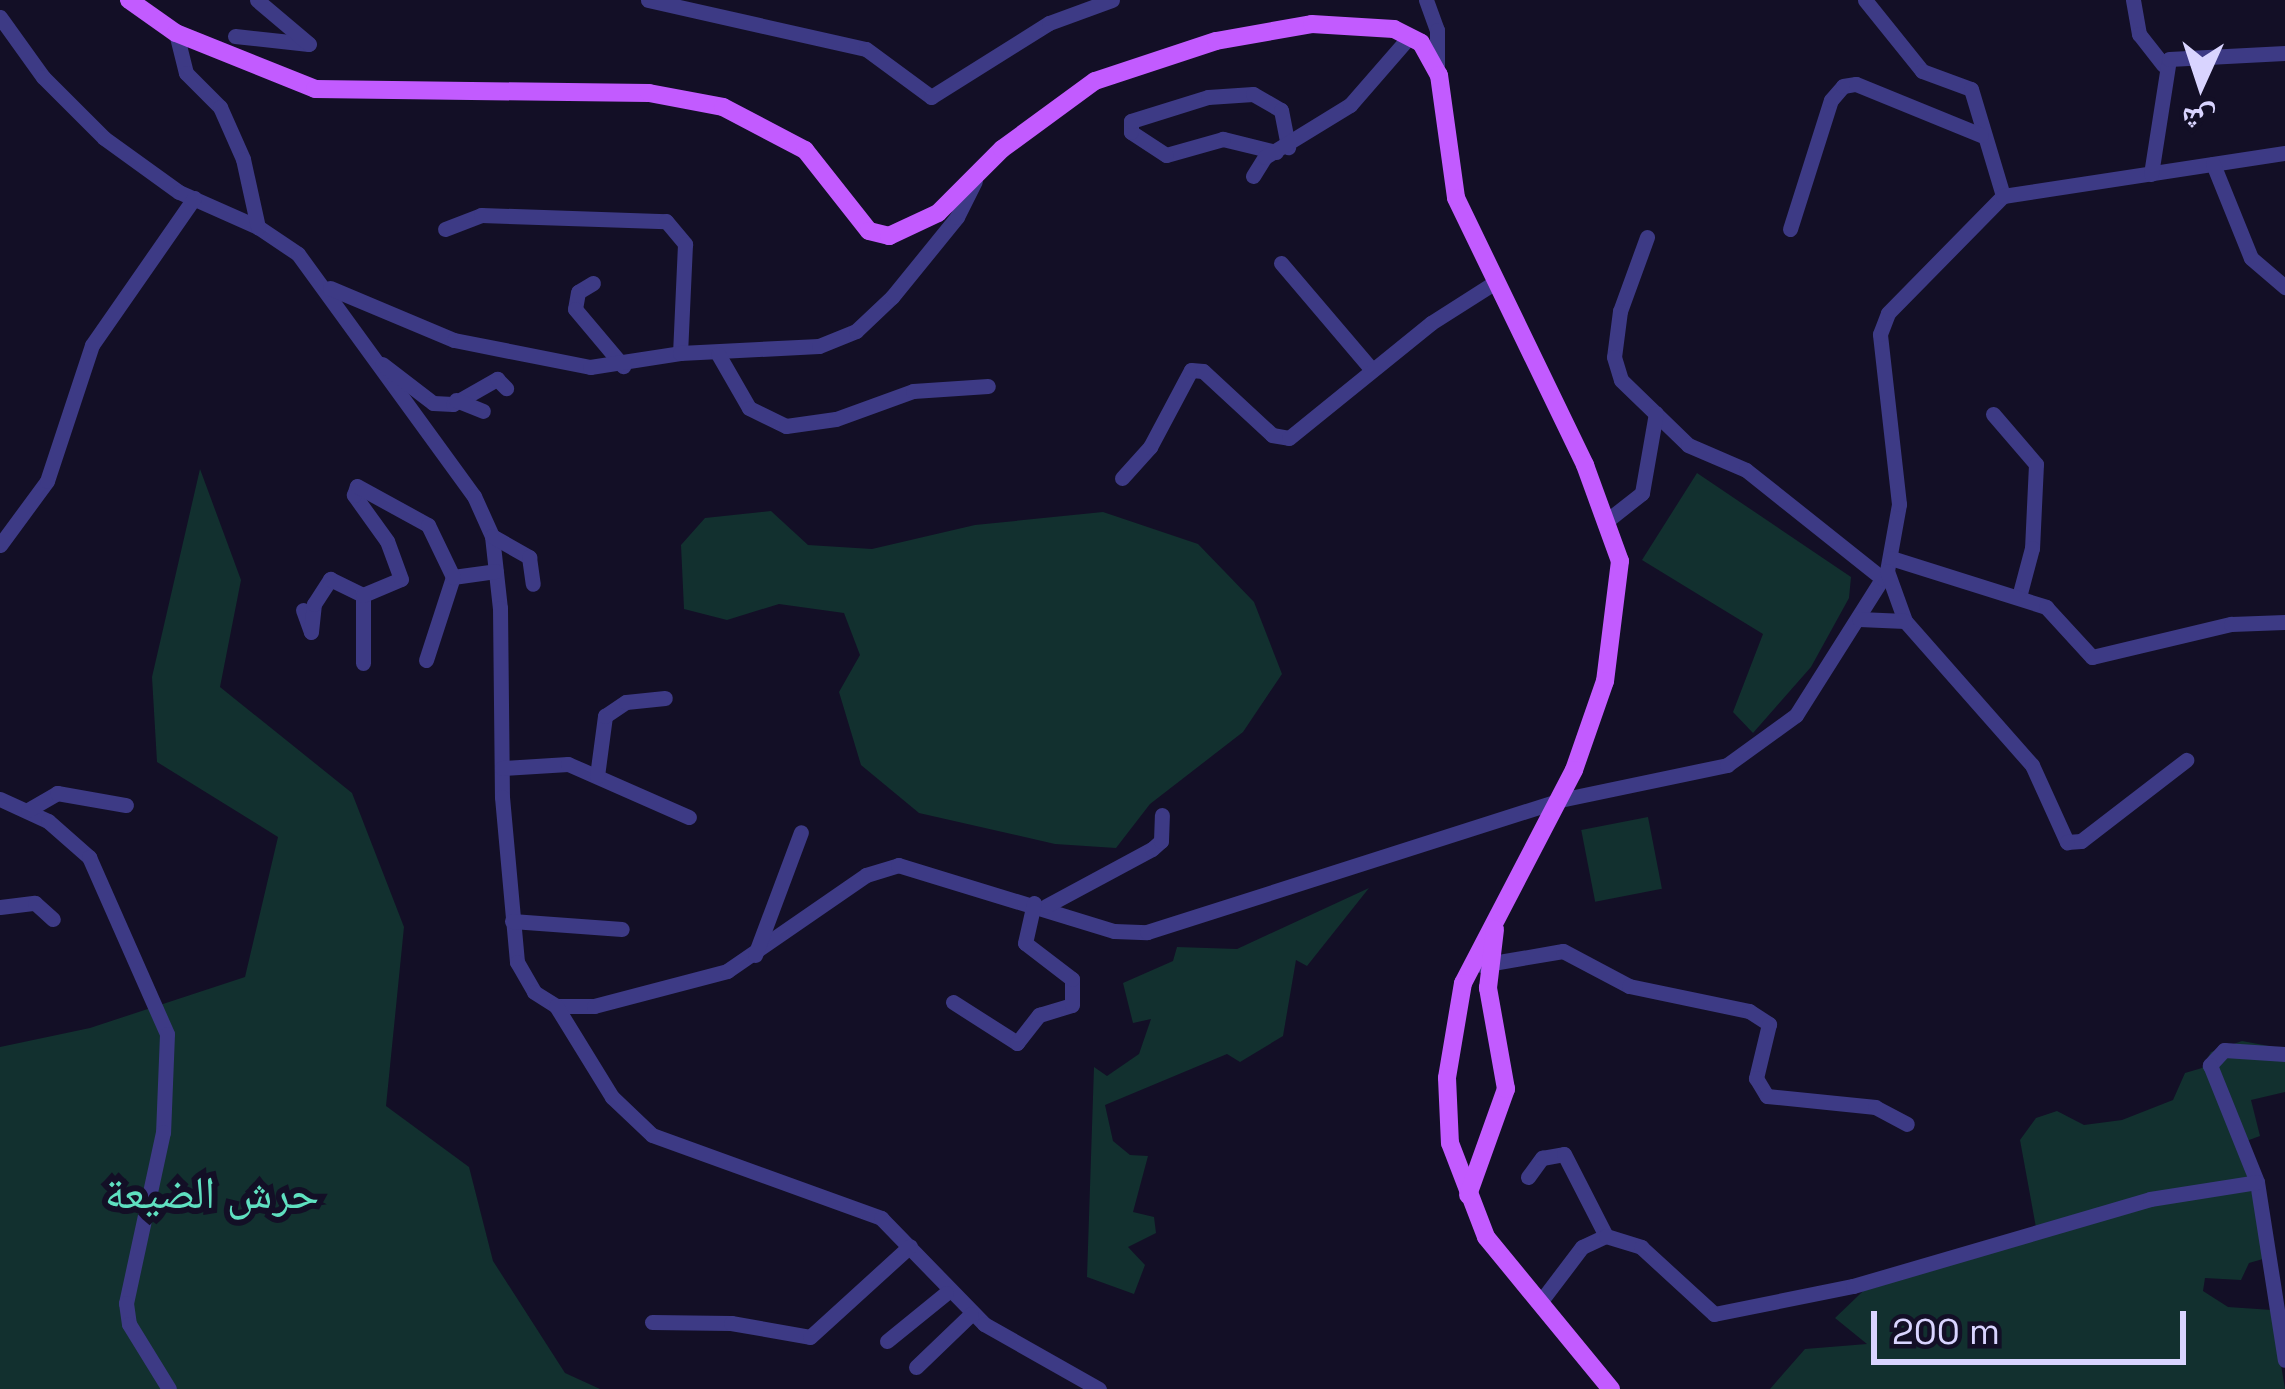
<!DOCTYPE html>
<meta charset="utf-8">
<style>
body{margin:0}
#map{position:relative;width:2285px;height:1389px;overflow:hidden;background:#130f26;font-family:"Space Grotesk","Noto Naskh Arabic",sans-serif}
div>[style]{position:absolute}
[style*='--x']{left:calc(var(--x)*1px);top:calc(var(--y)*1px);width:calc(var(--w)*1px);rotate:calc(var(--a)*1deg)}
.green>*{inset:0;background:#12302f;transform-origin:0 0}
.minor>*{height:15px;margin:-7.5px;padding:0 7.5px;transform-origin:7.5px;border-radius:7.5px;background:#3d3a85}
.major>*{height:18px;margin:-9px;padding:0 9px;transform-origin:9px;border-radius:9px;background:#c25bff}
span{translate:-50% -50%;white-space:nowrap;text-align:center;line-height:1.15;-webkit-text-stroke:12px #130f26;paint-order:stroke}
.park-label{font-size:45px;color:#5fe0c0}
.north{position:absolute;left:2141px;top:24px;width:120px;height:120px;-webkit-text-stroke:9px #130f26;paint-order:stroke;rotate:183deg;font-size:33px;font-weight:700;line-height:48px;text-align:center;color:#d9d4ff}
.north::after{content:'';display:block;margin:auto;width:42px;height:54px;background:#d9d4ff;clip-path:polygon(50% 0,100% 100%,50% 72%,0 100%)}
.scale{position:absolute;left:1871px;top:1311px;width:315px;height:54px;box-sizing:border-box;border:6px solid #d9d4ff;border-top:0;padding-left:15px;font-size:36px;line-height:42px;white-space:nowrap;color:#d9d4ff;-webkit-text-stroke:9px #130f26;paint-order:stroke}
</style>
<div id="map">
<div class="green">
<i style="clip-path:polygon(200px 469px,241px 580px,220px 687px,352px 793px,404px 927px,386px 1106px,469px 1167px,493px 1261px,565px 1373px,600px 1389px,0 1389px,0 1047px,90px 1028px,245px 977px,278px 837px,157px 762px,152px 677px)"></i>
<i style="clip-path:polygon(1697px 473px,1851px 577px,1849px 598px,1811px 667px,1753px 733px,1733px 712px,1763px 634px,1642px 560px)"></i>
<i style="clip-path:polygon(771px 511px,808px 545px,872px 549px,975px 525px,1103px 512px,1198px 544px,1254px 602px,1282px 674px,1243px 732px,1150px 804px,1116px 848px,1055px 844px,919px 813px,861px 765px,839px 692px,860px 655px,844px 613px,779px 604px,727px 620px,684px 609px,681px 545px,705px 518px)"></i>
<i style="left:1648px;top:817px;width:73px;height:68px;rotate:79deg"></i>
<i style="clip-path:polygon(1369px 888px,1307px 966px,1296px 960px,1283px 1036px,1240px 1062px,1227px 1054px,1105px 1105px,1113px 1141px,1130px 1155px,1148px 1156px,1133px 1212px,1154px 1217px,1156px 1233px,1128px 1247px,1145px 1265px,1134px 1294px,1087px 1277px,1094px 1067px,1107px 1076px,1139px 1054px,1151px 1019px,1133px 1023px,1123px 983px,1173px 961px,1177px 947px,1237px 949px)"></i>
<i style="clip-path:polygon(2242px 1041px,2285px 1049px,2285px 1092px,2251px 1100px,2260px 1136px,2238px 1144px,2270px 1257px,2249px 1263px,2241px 1280px,2205px 1278px,2203px 1291px,2228px 1307px,2272px 1310px,2285px 1389px,1770px 1389px,1805px 1349px,1867px 1344px,1835px 1318px,1884px 1271px,2037px 1233px,2020px 1140px,2036px 1118px,2057px 1111px,2084px 1125px,2122px 1120px,2173px 1100px,2185px 1073px,2202px 1068px,2211px 1052px)"></i>
</div>
<div class="minor">
<i style="--x:648;--y:0;--w:223;--a:12.7"></i>
<i style="--x:866;--y:49;--w:81;--a:36.4"></i>
<i style="--x:931;--y:97;--w:139;--a:-32.1"></i>
<i style="--x:1049;--y:23;--w:67;--a:-20.1"></i>
<i style="--x:1426;--y:0;--w:32;--a:70"></i>
<i style="--x:1437;--y:30;--w:35;--a:90"></i>
<i style="--x:1865;--y:0;--w:91;--a:51.2"></i>
<i style="--x:1922;--y:71;--w:52;--a:20.2"></i>
<i style="--x:1971;--y:89;--w:112;--a:73.3"></i>
<i style="--x:2133;--y:0;--w:35;--a:80"></i>
<i style="--x:2139;--y:34;--w:39;--a:52"></i>
<i style="--x:0;--y:17;--w:74;--a:54.4"></i>
<i style="--x:43;--y:77;--w:86;--a:45"></i>
<i style="--x:104;--y:138;--w:92;--a:35.8"></i>
<i style="--x:179;--y:192;--w:86;--a:23.9"></i>
<i style="--x:258;--y:227;--w:48;--a:34"></i>
<i style="--x:298;--y:254;--w:299;--a:54"></i>
<i style="--x:474;--y:496;--w:44;--a:65.8"></i>
<i style="--x:492;--y:536;--w:72;--a:83.7"></i>
<i style="--x:500;--y:608;--w:189;--a:89.4"></i>
<i style="--x:502;--y:797;--w:166;--a:84.8"></i>
<i style="--x:517;--y:962;--w:34;--a:60"></i>
<i style="--x:534;--y:992;--w:26;--a:32"></i>
<i style="--x:556;--y:1006;--w:38;--a:0"></i>
<i style="--x:594;--y:1006;--w:138;--a:-14.7"></i>
<i style="--x:727;--y:971;--w:169;--a:-34.6"></i>
<i style="--x:866;--y:875;--w:34;--a:-17"></i>
<i style="--x:898;--y:865;--w:226;--a:17"></i>
<i style="--x:1114;--y:931;--w:33;--a:2"></i>
<i style="--x:1147;--y:932;--w:434;--a:-17.7"></i>
<i style="--x:1560;--y:800;--w:171;--a:-11.8"></i>
<i style="--x:1727;--y:765;--w:85;--a:-35.9"></i>
<i style="--x:1796;--y:715;--w:170;--a:-57.7"></i>
<i style="--x:1887;--y:571;--w:68;--a:-79.8"></i>
<i style="--x:1899;--y:504;--w:171;--a:-96.4"></i>
<i style="--x:1880;--y:334;--w:22;--a:-69"></i>
<i style="--x:1888;--y:313;--w:164;--a:-45.5"></i>
<i style="--x:2003;--y:196;--w:285;--a:-8.7"></i>
<i style="--x:176;--y:33;--w:41;--a:76"></i>
<i style="--x:186;--y:73;--w:48;--a:45"></i>
<i style="--x:220;--y:107;--w:57;--a:66.1"></i>
<i style="--x:243;--y:159;--w:70;--a:77.6"></i>
<i style="--x:235;--y:36;--w:74;--a:6.2"></i>
<i style="--x:309;--y:44;--w:68;--a:-139.8"></i>
<i style="--x:1276;--y:152;--w:55;--a:-166.2"></i>
<i style="--x:1223;--y:139;--w:59;--a:164.3"></i>
<i style="--x:1166;--y:155;--w:42;--a:-146.7"></i>
<i style="--x:1131;--y:132;--w:11;--a:-90"></i>
<i style="--x:1131;--y:121;--w:81;--a:-17.3"></i>
<i style="--x:1208;--y:97;--w:45;--a:-3.8"></i>
<i style="--x:1253;--y:94;--w:32;--a:30"></i>
<i style="--x:1281;--y:110;--w:38;--a:79"></i>
<i style="--x:2213;--y:164;--w:101;--a:68"></i>
<i style="--x:2251;--y:258;--w:45;--a:40.5"></i>
<i style="--x:2151;--y:174;--w:116;--a:-81.1"></i>
<i style="--x:2169;--y:59;--w:116;--a:-3"></i>
<i style="--x:1253;--y:176;--w:22;--a:-58"></i>
<i style="--x:1265;--y:157;--w:100;--a:-31.5"></i>
<i style="--x:1350;--y:105;--w:91;--a:-49"></i>
<i style="--x:445;--y:229;--w:39;--a:-21"></i>
<i style="--x:481;--y:215;--w:185;--a:1.9"></i>
<i style="--x:666;--y:221;--w:30;--a:50"></i>
<i style="--x:685;--y:244;--w:109;--a:92.6"></i>
<i style="--x:1790;--y:229;--w:135;--a:-72.4"></i>
<i style="--x:1831;--y:100;--w:18;--a:-49"></i>
<i style="--x:1843;--y:86;--w:13;--a:-9"></i>
<i style="--x:1856;--y:84;--w:135;--a:22.2"></i>
<i style="--x:1647;--y:237;--w:79;--a:110"></i>
<i style="--x:1620;--y:311;--w:46;--a:97.4"></i>
<i style="--x:1614;--y:357;--w:24;--a:73"></i>
<i style="--x:1621;--y:380;--w:93;--a:44.1"></i>
<i style="--x:1688;--y:445;--w:63;--a:23.3"></i>
<i style="--x:1746;--y:470;--w:174;--a:38.5"></i>
<i style="--x:1281;--y:263;--w:140;--a:49.6"></i>
<i style="--x:593;--y:283;--w:17;--a:149"></i>
<i style="--x:578;--y:292;--w:17;--a:100"></i>
<i style="--x:575;--y:309;--w:75;--a:49.9"></i>
<i style="--x:330;--y:288;--w:134;--a:22.8"></i>
<i style="--x:454;--y:340;--w:139;--a:11.2"></i>
<i style="--x:590;--y:367;--w:91;--a:-8.8"></i>
<i style="--x:680;--y:353;--w:139;--a:-2.9"></i>
<i style="--x:819;--y:346;--w:40;--a:-22"></i>
<i style="--x:856;--y:331;--w:50;--a:-43.4"></i>
<i style="--x:892;--y:297;--w:103;--a:-50.9"></i>
<i style="--x:957;--y:217;--w:40;--a:-63.4"></i>
<i style="--x:718;--y:354;--w:62;--a:60.1"></i>
<i style="--x:749;--y:408;--w:41;--a:25.9"></i>
<i style="--x:786;--y:426;--w:50;--a:-8"></i>
<i style="--x:836;--y:419;--w:82;--a:-20"></i>
<i style="--x:913;--y:391;--w:75;--a:-3.8"></i>
<i style="--x:382;--y:364;--w:64;--a:37.4"></i>
<i style="--x:433;--y:403;--w:20;--a:3"></i>
<i style="--x:453;--y:404;--w:51;--a:-29.6"></i>
<i style="--x:497;--y:379;--w:13;--a:45"></i>
<i style="--x:456;--y:400;--w:29;--a:22"></i>
<i style="--x:1993;--y:414;--w:66;--a:49.3"></i>
<i style="--x:2036;--y:464;--w:84;--a:92.7"></i>
<i style="--x:2032;--y:548;--w:51;--a:104.9"></i>
<i style="--x:1122;--y:478;--w:42;--a:-47.9"></i>
<i style="--x:1150;--y:447;--w:87;--a:-62"></i>
<i style="--x:1191;--y:370;--w:12;--a:5"></i>
<i style="--x:1203;--y:371;--w:94;--a:42.8"></i>
<i style="--x:1272;--y:435;--w:17;--a:10"></i>
<i style="--x:1289;--y:438;--w:183;--a:-39"></i>
<i style="--x:1431;--y:323;--w:78;--a:-32.5"></i>
<i style="--x:1609;--y:519;--w:42;--a:-38.2"></i>
<i style="--x:1642;--y:493;--w:81;--a:-80.1"></i>
<i style="--x:492;--y:536;--w:43;--a:29.6"></i>
<i style="--x:529;--y:557;--w:27;--a:82"></i>
<i style="--x:0;--y:545;--w:79;--a:-53.7"></i>
<i style="--x:47;--y:481;--w:143;--a:-71.7"></i>
<i style="--x:92;--y:345;--w:179;--a:-55.2"></i>
<i style="--x:1891;--y:558;--w:163;--a:17.5"></i>
<i style="--x:2046;--y:607;--w:68;--a:47.4"></i>
<i style="--x:2092;--y:657;--w:143;--a:-13.4"></i>
<i style="--x:2231;--y:624;--w:54;--a:-2.1"></i>
<i style="--x:1887;--y:571;--w:53;--a:70.2"></i>
<i style="--x:1905;--y:621;--w:192;--a:48.6"></i>
<i style="--x:2032;--y:765;--w:85;--a:65.6"></i>
<i style="--x:2067;--y:842;--w:14;--a:-4"></i>
<i style="--x:2081;--y:841;--w:133;--a:-37.6"></i>
<i style="--x:303;--y:610;--w:23;--a:70"></i>
<i style="--x:311;--y:632;--w:28;--a:-84"></i>
<i style="--x:314;--y:604;--w:30;--a:-57"></i>
<i style="--x:330;--y:579;--w:37;--a:26"></i>
<i style="--x:1859;--y:619;--w:46;--a:2.5"></i>
<i style="--x:426;--y:660;--w:87;--a:-72"></i>
<i style="--x:453;--y:577;--w:43;--a:-7.9"></i>
<i style="--x:363;--y:663;--w:68;--a:-90"></i>
<i style="--x:363;--y:595;--w:41;--a:-22.8"></i>
<i style="--x:401;--y:579;--w:40;--a:-110.2"></i>
<i style="--x:387;--y:541;--w:57;--a:-125.7"></i>
<i style="--x:354;--y:495;--w:9;--a:-72"></i>
<i style="--x:357;--y:486;--w:81;--a:28.8"></i>
<i style="--x:428;--y:525;--w:58;--a:64.3"></i>
<i style="--x:502;--y:768;--w:66;--a:-3.5"></i>
<i style="--x:568;--y:764;--w:132;--a:23.7"></i>
<i style="--x:597;--y:776;--w:61;--a:-82.4"></i>
<i style="--x:605;--y:716;--w:25;--a:-34"></i>
<i style="--x:626;--y:702;--w:39;--a:-6"></i>
<i style="--x:0;--y:799;--w:53;--a:24.6"></i>
<i style="--x:48;--y:821;--w:55;--a:41.3"></i>
<i style="--x:89;--y:857;--w:193;--a:66.2"></i>
<i style="--x:167;--y:1034;--w:98;--a:92.3"></i>
<i style="--x:163;--y:1132;--w:175;--a:102.2"></i>
<i style="--x:126;--y:1303;--w:21;--a:82"></i>
<i style="--x:129;--y:1324;--w:76;--a:58.4"></i>
<i style="--x:28;--y:810;--w:34;--a:-30"></i>
<i style="--x:57;--y:793;--w:70;--a:9.9"></i>
<i style="--x:1046;--y:906;--w:120;--a:-28.3"></i>
<i style="--x:1152;--y:849;--w:12;--a:-42"></i>
<i style="--x:1161;--y:841;--w:26;--a:-88"></i>
<i style="--x:0;--y:907;--w:35;--a:-7"></i>
<i style="--x:35;--y:903;--w:24;--a:42"></i>
<i style="--x:512;--y:921;--w:110;--a:4.2"></i>
<i style="--x:755;--y:955;--w:131;--a:-69.5"></i>
<i style="--x:1481;--y:965;--w:83;--a:-9.7"></i>
<i style="--x:1563;--y:951;--w:75;--a:27.9"></i>
<i style="--x:1629;--y:986;--w:123;--a:11.8"></i>
<i style="--x:1749;--y:1011;--w:24;--a:33"></i>
<i style="--x:1769;--y:1024;--w:56;--a:103.5"></i>
<i style="--x:1756;--y:1078;--w:21;--a:59"></i>
<i style="--x:1767;--y:1096;--w:109;--a:5.8"></i>
<i style="--x:1875;--y:1107;--w:36;--a:28"></i>
<i style="--x:953;--y:1002;--w:76;--a:32.6"></i>
<i style="--x:1017;--y:1043;--w:36;--a:-52"></i>
<i style="--x:1039;--y:1015;--w:34;--a:-17"></i>
<i style="--x:1072;--y:1005;--w:26;--a:-90"></i>
<i style="--x:1072;--y:979;--w:59;--a:-142.5"></i>
<i style="--x:1025;--y:943;--w:41;--a:-77.3"></i>
<i style="--x:556;--y:1006;--w:107;--a:58.4"></i>
<i style="--x:612;--y:1097;--w:55;--a:43.5"></i>
<i style="--x:652;--y:1135;--w:244;--a:19.9"></i>
<i style="--x:881;--y:1218;--w:148;--a:45.8"></i>
<i style="--x:984;--y:1324;--w:132;--a:29.5"></i>
<i style="--x:2285;--y:1054;--w:61;--a:-176.2"></i>
<i style="--x:2224;--y:1050;--w:21;--a:133"></i>
<i style="--x:2210;--y:1065;--w:126;--a:68.1"></i>
<i style="--x:2257;--y:1182;--w:180;--a:81.1"></i>
<i style="--x:1528;--y:1177;--w:24;--a:-54"></i>
<i style="--x:1542;--y:1158;--w:22;--a:-10"></i>
<i style="--x:1564;--y:1154;--w:92;--a:62.9"></i>
<i style="--x:1541;--y:1301;--w:68;--a:-52.8"></i>
<i style="--x:1582;--y:1247;--w:26;--a:-25"></i>
<i style="--x:1606;--y:1236;--w:37;--a:17"></i>
<i style="--x:1641;--y:1247;--w:99;--a:42.5"></i>
<i style="--x:1714;--y:1314;--w:142;--a:-11.4"></i>
<i style="--x:1853;--y:1286;--w:309;--a:-16.3"></i>
<i style="--x:2150;--y:1199;--w:108;--a:-9"></i>
<i style="--x:652;--y:1322;--w:79;--a:0.7"></i>
<i style="--x:731;--y:1323;--w:80;--a:10"></i>
<i style="--x:810;--y:1337;--w:135;--a:-42.3"></i>
<i style="--x:887;--y:1341;--w:76;--a:-39.1"></i>
<i style="--x:916;--y:1367;--w:76;--a:-43.9"></i>
</div>
<div class="major">
<i style="--x:129;--y:0;--w:57;--a:35.1"></i>
<i style="--x:176;--y:33;--w:150;--a:21.9"></i>
<i style="--x:315;--y:89;--w:334;--a:0.7"></i>
<i style="--x:649;--y:93;--w:75;--a:10.7"></i>
<i style="--x:723;--y:107;--w:93;--a:27.7"></i>
<i style="--x:805;--y:150;--w:103;--a:51.7"></i>
<i style="--x:869;--y:231;--w:21;--a:14"></i>
<i style="--x:889;--y:236;--w:54;--a:-25.1"></i>
<i style="--x:938;--y:213;--w:91;--a:-45"></i>
<i style="--x:1002;--y:149;--w:115;--a:-36.2"></i>
<i style="--x:1095;--y:81;--w:127;--a:-18.3"></i>
<i style="--x:1216;--y:41;--w:97;--a:-10"></i>
<i style="--x:1312;--y:24;--w:82;--a:3.5"></i>
<i style="--x:1394;--y:29;--w:30;--a:27"></i>
<i style="--x:1421;--y:43;--w:37;--a:61"></i>
<i style="--x:1439;--y:75;--w:124;--a:82.1"></i>
<i style="--x:1456;--y:198;--w:297;--a:64.2"></i>
<i style="--x:1585;--y:465;--w:102;--a:70"></i>
<i style="--x:1620;--y:561;--w:121;--a:97.1"></i>
<i style="--x:1605;--y:681;--w:94;--a:109.2"></i>
<i style="--x:1574;--y:770;--w:240;--a:117.5"></i>
<i style="--x:1463;--y:983;--w:96;--a:99.6"></i>
<i style="--x:1447;--y:1078;--w:65;--a:87.4"></i>
<i style="--x:1450;--y:1143;--w:101;--a:69"></i>
<i style="--x:1486;--y:1237;--w:197;--a:50.6"></i>
<i style="--x:1468;--y:1195;--w:113;--a:-70.3"></i>
<i style="--x:1506;--y:1089;--w:103;--a:-100.1"></i>
<i style="--x:1488;--y:988;--w:59;--a:-83.2"></i>
</div>
<div class="park-label">
<span style="left:212px;top:1193px">حرش الضيعة</span>
</div>
<div class="north">ش</div>
<div class="scale">200 m</div>
</div>
